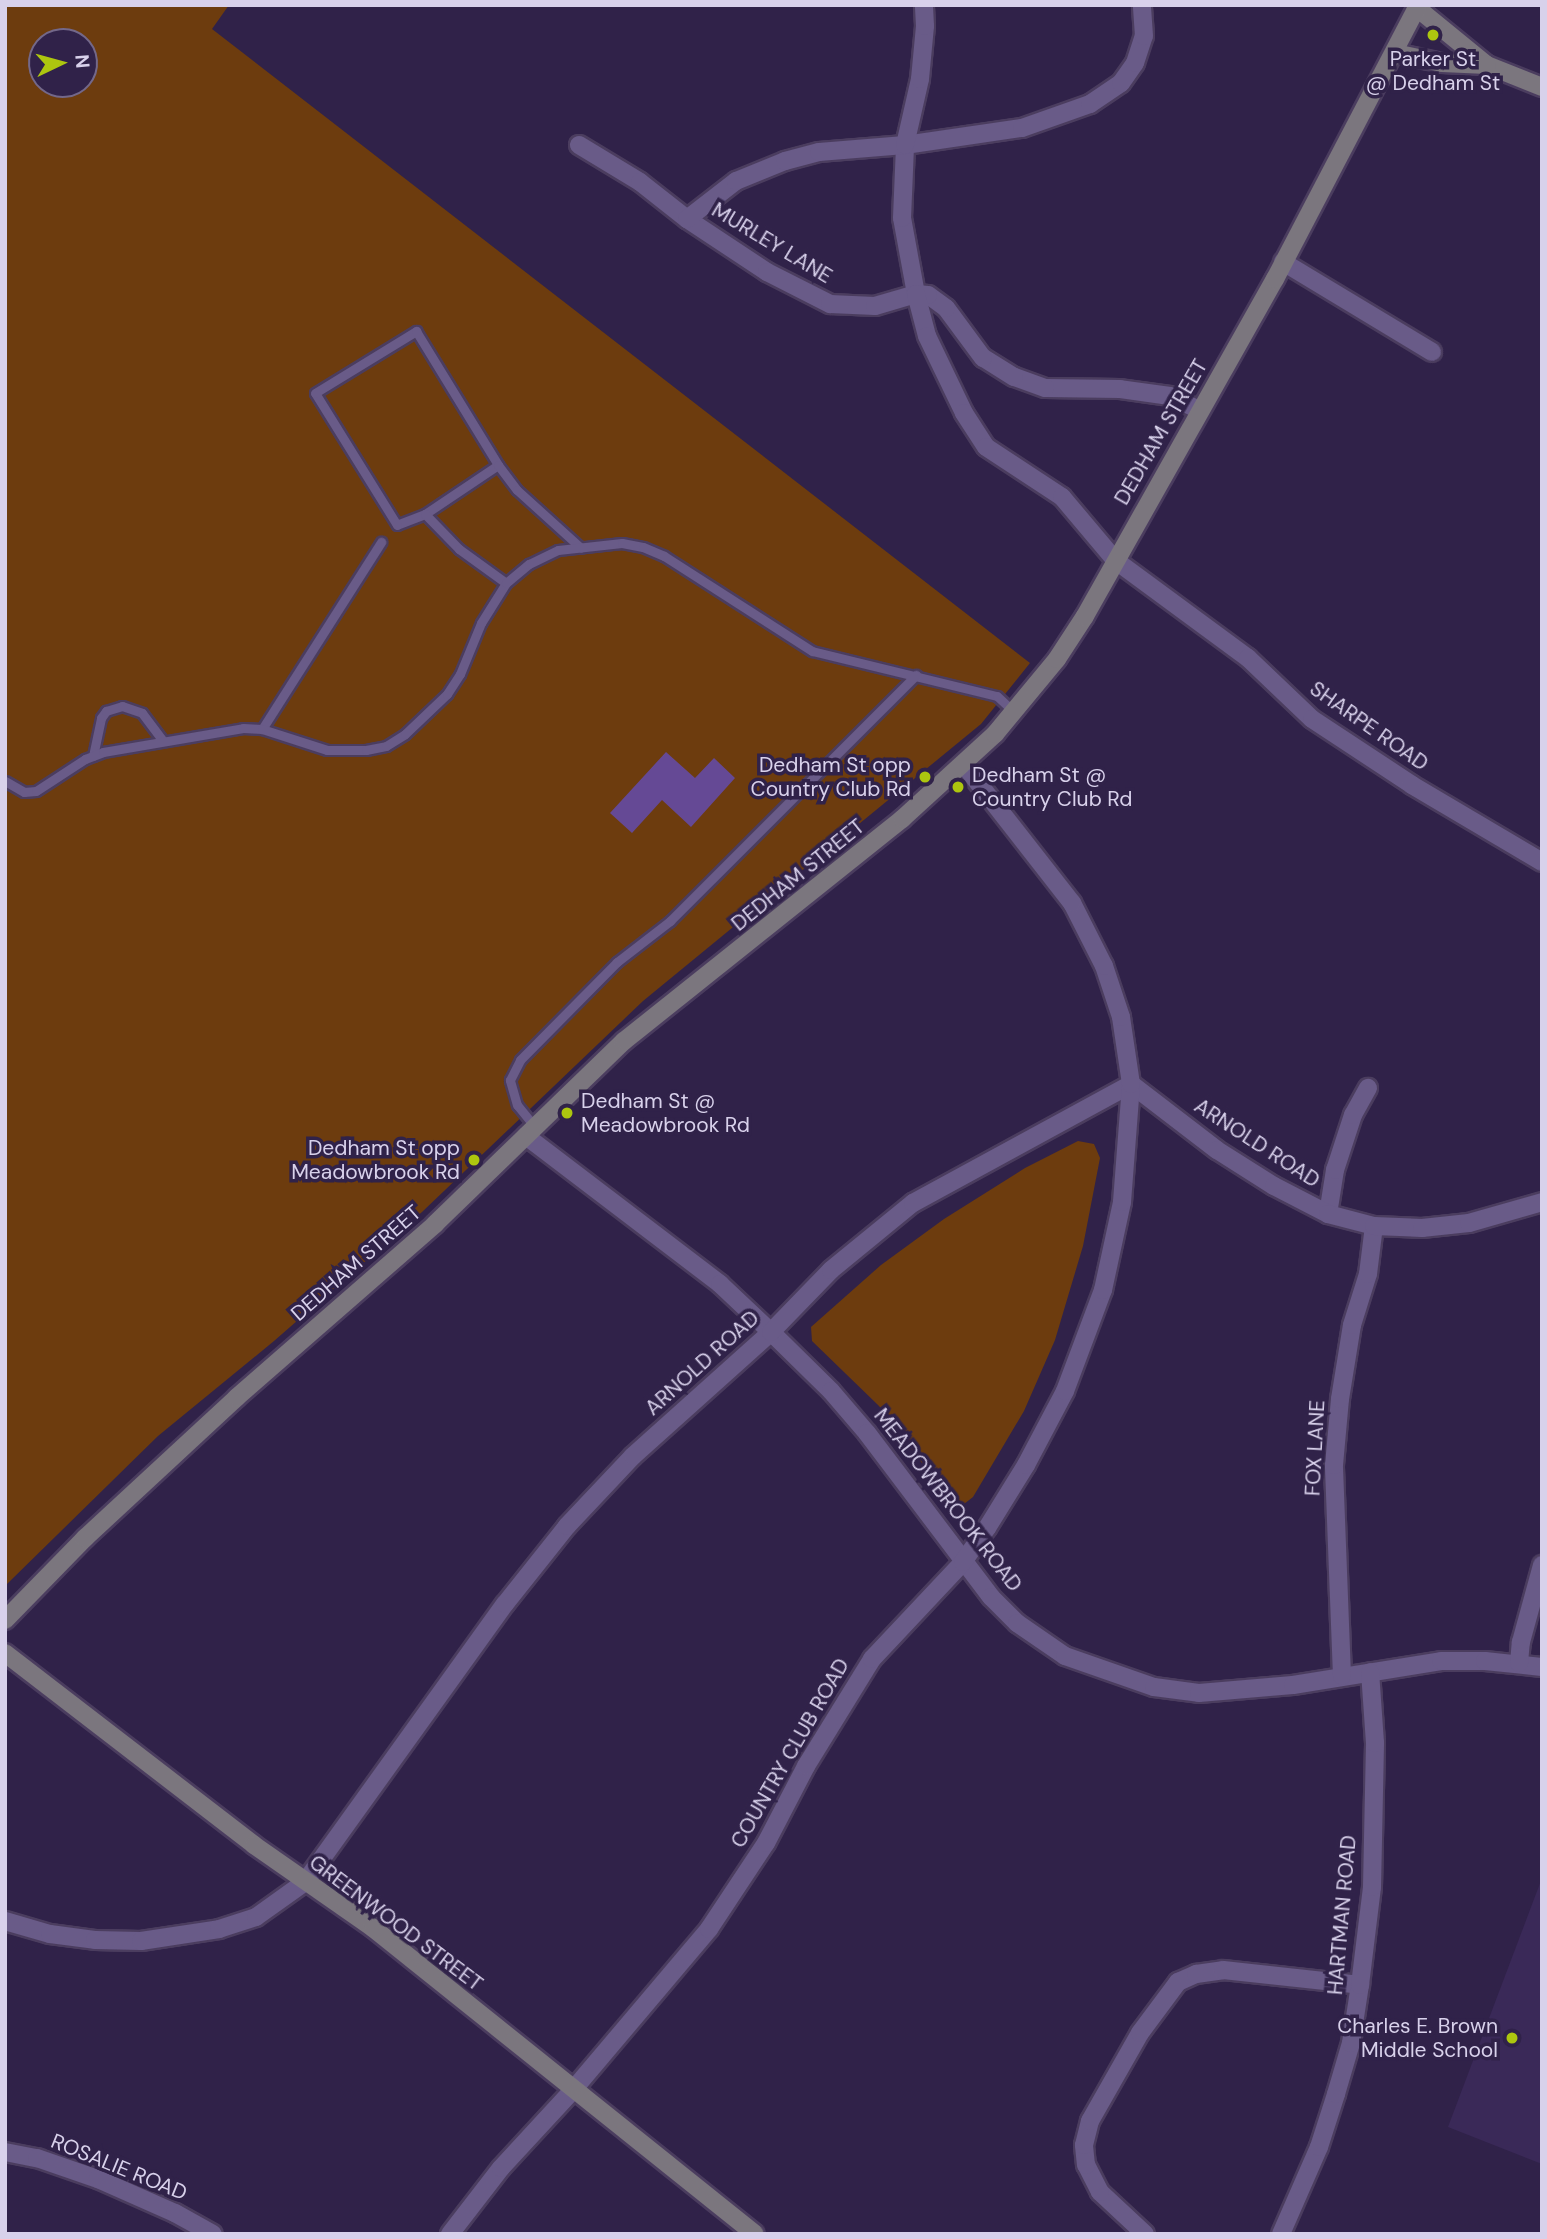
<!DOCTYPE html>
<style>
body{margin:0}
#map{position:relative;width:1547px;height:2239px;overflow:hidden;background:#302249;font-family:"DM Sans",sans-serif}
div>[style]{position:absolute}
[style*='--x']{left:calc(var(--x)*1px);top:calc(var(--y)*1px);width:calc(var(--w)*1px);rotate:calc(var(--a)*1deg)}
.built>*{inset:0;background:#3a2958}
.green>*{inset:0;background:#6d3c0e}
.water>*{inset:0;background:#654995}
.roads{filter:drop-shadow(2px 0 #4b3d5f) drop-shadow(-2px 0 #4b3d5f) drop-shadow(0 2px #4b3d5f) drop-shadow(0 -2px #4b3d5f)}
.lane>*{height:9px;margin:-4.5px;padding:0 4.5px;transform-origin:4.5px;border-radius:4.5px;background:#695b88}
.street>*{height:18px;margin:-9px;padding:0 9px;transform-origin:9px;border-radius:9px;background:#695b88}
.secondary>*{height:18px;margin:-9px;padding:0 9px;transform-origin:9px;border-radius:9px;background:#7b767e}
.dots>*{width:19px;height:19px;translate:-50% -50%;box-sizing:border-box;border:4px solid #302249;border-radius:50%}
span{translate:-50% -50%;white-space:nowrap;text-align:center;line-height:1.15;-webkit-text-stroke:7px #302249;paint-order:stroke}
.poi-label{font-size:21px;color:#d8d1eb}
.right{translate:-100% -50%;text-align:right}
.left{translate:0 -50%;text-align:left}
.street-label{font-size:21px;color:#d8d1eb}
.frame{position:absolute;inset:0;border:7px solid #d8d1eb;pointer-events:none}
.north{position:absolute;left:28px;top:28px;width:70px;height:70px;box-sizing:border-box;background:#302249;border:2px solid #73688a;border-radius:50%;rotate:85deg;font-size:19px;font-weight:700;line-height:28px;text-align:center;color:#d8d1eb}
.north::after{content:'';display:block;margin:auto;width:24px;height:32px;background:#adc60f;clip-path:polygon(50% 0,100% 100%,50% 72%,0 100%)}
</style>
<div id="map">
<div class="built">
<i style="clip-path:polygon(1542px 1878px,1542px 2164px,1448px 2127px)"></i>
</div>
<div class="green">
<i style="clip-path:polygon(evenodd,5px 5px,229px 5px,212px 29px,1030px 663px,981px 724px,643px 1001px,422px 1212px,274px 1341px,158px 1436px,5px 1586px,5px 5px,42px 42px,84px 42px,84px 84px,42px 84px,42px 42px)"></i>
<i style="clip-path:polygon(1078px 1141px,1094px 1144px,1100px 1158px,1083px 1246px,1055px 1340px,1024px 1411px,973px 1497px,964px 1504px,952px 1503px,879px 1406px,812px 1341px,811px 1327px,881px 1265px,944px 1219px,1025px 1168px)"></i>
</div>
<div class="water">
<i style="clip-path:polygon(666px 752px,695px 778px,714px 758px,735px 778px,691px 827px,662px 800px,632px 833px,610px 813px)"></i>
</div>
<div class="roads">
<div class="lane">
<i style="--x:498;--y:465;--w:88;--a:146.1"></i>
<i style="--x:425;--y:514;--w:30;--a:159"></i>
<i style="--x:397;--y:525;--w:155;--a:-121.8"></i>
<i style="--x:315;--y:393;--w:119;--a:-31.5"></i>
<i style="--x:416;--y:331;--w:157;--a:58.5"></i>
<i style="--x:498;--y:465;--w:31;--a:53"></i>
<i style="--x:517;--y:490;--w:86;--a:42.2"></i>
<i style="--x:425;--y:514;--w:49;--a:45.8"></i>
<i style="--x:459;--y:549;--w:58;--a:35.9"></i>
<i style="--x:262;--y:729;--w:222;--a:-57.5"></i>
<i style="--x:93;--y:756;--w:39;--a:-78"></i>
<i style="--x:101;--y:718;--w:9;--a:-54"></i>
<i style="--x:106;--y:711;--w:17;--a:-17"></i>
<i style="--x:122;--y:706;--w:21;--a:19"></i>
<i style="--x:142;--y:713;--w:35;--a:53"></i>
<i style="--x:5;--y:781;--w:22;--a:30"></i>
<i style="--x:24;--y:792;--w:12;--a:-5"></i>
<i style="--x:36;--y:791;--w:59;--a:-33.1"></i>
<i style="--x:85;--y:759;--w:19;--a:-21"></i>
<i style="--x:103;--y:752;--w:142;--a:-9.7"></i>
<i style="--x:243;--y:728;--w:19;--a:3"></i>
<i style="--x:262;--y:729;--w:68;--a:17.9"></i>
<i style="--x:327;--y:750;--w:39;--a:0"></i>
<i style="--x:366;--y:750;--w:20;--a:-11"></i>
<i style="--x:386;--y:746;--w:22;--a:-32"></i>
<i style="--x:405;--y:734;--w:58;--a:-43.6"></i>
<i style="--x:447;--y:694;--w:24;--a:-57"></i>
<i style="--x:460;--y:674;--w:55;--a:-67.6"></i>
<i style="--x:481;--y:623;--w:47;--a:-58"></i>
<i style="--x:506;--y:583;--w:30;--a:-40"></i>
<i style="--x:529;--y:564;--w:32;--a:-26"></i>
<i style="--x:558;--y:550;--w:64;--a:-6.2"></i>
<i style="--x:622;--y:543;--w:21;--a:11"></i>
<i style="--x:643;--y:547;--w:23;--a:23"></i>
<i style="--x:664;--y:556;--w:176;--a:32.7"></i>
<i style="--x:812;--y:651;--w:190;--a:13.7"></i>
<i style="--x:997;--y:696;--w:23;--a:43"></i>
<i style="--x:535;--y:1127;--w:28;--a:-129"></i>
<i style="--x:517;--y:1105;--w:26;--a:-106"></i>
<i style="--x:510;--y:1080;--w:22;--a:-63"></i>
<i style="--x:520;--y:1060;--w:138;--a:-45.3"></i>
<i style="--x:617;--y:962;--w:67;--a:-37.7"></i>
<i style="--x:670;--y:921;--w:348;--a:-45"></i>
</div>
<div class="street">
<i style="--x:579;--y:145;--w:71;--a:31.2"></i>
<i style="--x:640;--y:182;--w:60;--a:38.2"></i>
<i style="--x:687;--y:219;--w:96;--a:33.5"></i>
<i style="--x:767;--y:272;--w:71;--a:26.9"></i>
<i style="--x:830;--y:304;--w:45;--a:2.5"></i>
<i style="--x:875;--y:306;--w:43;--a:-16.3"></i>
<i style="--x:916;--y:294;--w:77;--a:-100.4"></i>
<i style="--x:902;--y:218;--w:73;--a:-87.6"></i>
<i style="--x:905;--y:145;--w:118;--a:-8.3"></i>
<i style="--x:1022;--y:128;--w:72;--a:-19.4"></i>
<i style="--x:1090;--y:104;--w:37;--a:-34"></i>
<i style="--x:1121;--y:83;--w:24;--a:-55"></i>
<i style="--x:1135;--y:63;--w:28;--a:-72"></i>
<i style="--x:1144;--y:36;--w:31;--a:-94"></i>
<i style="--x:687;--y:219;--w:62;--a:-37.8"></i>
<i style="--x:736;--y:181;--w:53;--a:-22.2"></i>
<i style="--x:785;--y:161;--w:35;--a:-15"></i>
<i style="--x:819;--y:152;--w:86;--a:-4.7"></i>
<i style="--x:905;--y:145;--w:68;--a:-77.2"></i>
<i style="--x:920;--y:79;--w:53;--a:-84.6"></i>
<i style="--x:925;--y:26;--w:21;--a:-93"></i>
<i style="--x:1283;--y:262;--w:174;--a:31.1"></i>
<i style="--x:1199;--y:410;--w:32;--a:-154"></i>
<i style="--x:1170;--y:396;--w:50;--a:-172"></i>
<i style="--x:1120;--y:389;--w:75;--a:-179.2"></i>
<i style="--x:1045;--y:388;--w:33;--a:-160"></i>
<i style="--x:1014;--y:377;--w:36;--a:-148"></i>
<i style="--x:983;--y:358;--w:62;--a:-126.5"></i>
<i style="--x:946;--y:308;--w:22;--a:-144"></i>
<i style="--x:928;--y:295;--w:12;--a:-175"></i>
<i style="--x:916;--y:294;--w:43;--a:75.3"></i>
<i style="--x:927;--y:336;--w:85;--a:64.3"></i>
<i style="--x:964;--y:413;--w:40;--a:57.1"></i>
<i style="--x:986;--y:447;--w:91;--a:33.3"></i>
<i style="--x:1062;--y:497;--w:82;--a:49.9"></i>
<i style="--x:1115;--y:560;--w:165;--a:36.4"></i>
<i style="--x:1248;--y:658;--w:88;--a:43.6"></i>
<i style="--x:1312;--y:719;--w:120;--a:33.4"></i>
<i style="--x:1412;--y:785;--w:151;--a:30.6"></i>
<i style="--x:526;--y:1136;--w:244;--a:37.3"></i>
<i style="--x:720;--y:1284;--w:70;--a:43.3"></i>
<i style="--x:771;--y:1332;--w:84;--a:44.5"></i>
<i style="--x:831;--y:1391;--w:55;--a:49.4"></i>
<i style="--x:867;--y:1433;--w:206;--a:52.9"></i>
<i style="--x:991;--y:1597;--w:37;--a:45"></i>
<i style="--x:1017;--y:1623;--w:58;--a:34.5"></i>
<i style="--x:1065;--y:1656;--w:94;--a:19.2"></i>
<i style="--x:1154;--y:1687;--w:45;--a:7.6"></i>
<i style="--x:1199;--y:1693;--w:94;--a:-4.9"></i>
<i style="--x:1293;--y:1685;--w:150;--a:-9.2"></i>
<i style="--x:1441;--y:1661;--w:44;--a:0"></i>
<i style="--x:1485;--y:1661;--w:57;--a:6"></i>
<i style="--x:1328;--y:1214;--w:45;--a:-81"></i>
<i style="--x:1335;--y:1170;--w:58;--a:-71.9"></i>
<i style="--x:1353;--y:1115;--w:31;--a:-61"></i>
<i style="--x:1519;--y:1663;--w:21;--a:-85"></i>
<i style="--x:1521;--y:1642;--w:80;--a:-74.7"></i>
<i style="--x:1342;--y:1676;--w:211;--a:-92.2"></i>
<i style="--x:1334;--y:1465;--w:66;--a:-84.8"></i>
<i style="--x:1340;--y:1399;--w:75;--a:-80.8"></i>
<i style="--x:1352;--y:1325;--w:53;--a:-72.6"></i>
<i style="--x:1368;--y:1274;--w:48;--a:-82.9"></i>
<i style="--x:5;--y:1921;--w:47;--a:16.1"></i>
<i style="--x:50;--y:1934;--w:45;--a:7.6"></i>
<i style="--x:95;--y:1940;--w:46;--a:1.2"></i>
<i style="--x:141;--y:1941;--w:79;--a:-8.7"></i>
<i style="--x:219;--y:1929;--w:39;--a:-18"></i>
<i style="--x:256;--y:1917;--w:60;--a:-35.5"></i>
<i style="--x:305;--y:1882;--w:342;--a:-54.3"></i>
<i style="--x:505;--y:1604;--w:100;--a:-51.5"></i>
<i style="--x:567;--y:1526;--w:96;--a:-46.7"></i>
<i style="--x:633;--y:1456;--w:186;--a:-41.9"></i>
<i style="--x:771;--y:1332;--w:86;--a:-45.9"></i>
<i style="--x:831;--y:1270;--w:106;--a:-39.3"></i>
<i style="--x:913;--y:1203;--w:248;--a:-28.6"></i>
<i style="--x:1131;--y:1084;--w:108;--a:37.5"></i>
<i style="--x:1217;--y:1150;--w:67;--a:32.3"></i>
<i style="--x:1274;--y:1186;--w:61;--a:27.4"></i>
<i style="--x:1328;--y:1214;--w:48;--a:14.6"></i>
<i style="--x:1374;--y:1226;--w:48;--a:2.4"></i>
<i style="--x:1422;--y:1228;--w:47;--a:-6.1"></i>
<i style="--x:1469;--y:1223;--w:76;--a:-16"></i>
<i style="--x:5;--y:2152;--w:33;--a:11"></i>
<i style="--x:37;--y:2158;--w:65;--a:19"></i>
<i style="--x:98;--y:2179;--w:84;--a:23.8"></i>
<i style="--x:175;--y:2213;--w:43;--a:28.9"></i>
<i style="--x:450;--y:2234;--w:83;--a:-52.3"></i>
<i style="--x:501;--y:2168;--w:106;--a:-47.3"></i>
<i style="--x:573;--y:2090;--w:211;--a:-49.8"></i>
<i style="--x:709;--y:1929;--w:103;--a:-56.5"></i>
<i style="--x:766;--y:1843;--w:87;--a:-62.5"></i>
<i style="--x:806;--y:1766;--w:126;--a:-58.3"></i>
<i style="--x:872;--y:1659;--w:133;--a:-46.8"></i>
<i style="--x:963;--y:1562;--w:42;--a:-54.8"></i>
<i style="--x:987;--y:1528;--w:74;--a:-58.2"></i>
<i style="--x:1026;--y:1465;--w:84;--a:-62.2"></i>
<i style="--x:1065;--y:1391;--w:108;--a:-69.4"></i>
<i style="--x:1103;--y:1290;--w:90;--a:-77.8"></i>
<i style="--x:1122;--y:1202;--w:118;--a:-85.6"></i>
<i style="--x:1131;--y:1084;--w:68;--a:-98.5"></i>
<i style="--x:1121;--y:1017;--w:54;--a:-108.4"></i>
<i style="--x:1104;--y:966;--w:71;--a:-116.9"></i>
<i style="--x:1072;--y:903;--w:175;--a:-128"></i>
<i style="--x:1145;--y:2234;--w:62;--a:-137"></i>
<i style="--x:1100;--y:2192;--w:30;--a:-117"></i>
<i style="--x:1086;--y:2165;--w:20;--a:-96"></i>
<i style="--x:1084;--y:2145;--w:25;--a:-76"></i>
<i style="--x:1090;--y:2121;--w:101;--a:-60.4"></i>
<i style="--x:1140;--y:2033;--w:64;--a:-53.3"></i>
<i style="--x:1178;--y:1982;--w:20;--a:-24"></i>
<i style="--x:1196;--y:1974;--w:27;--a:-8"></i>
<i style="--x:1223;--y:1970;--w:138;--a:6.2"></i>
<i style="--x:1281;--y:2234;--w:95;--a:-66.4"></i>
<i style="--x:1319;--y:2147;--w:56;--a:-72.2"></i>
<i style="--x:1336;--y:2094;--w:53;--a:-73.6"></i>
<i style="--x:1351;--y:2043;--w:59;--a:-81.2"></i>
<i style="--x:1360;--y:1985;--w:99;--a:-83"></i>
<i style="--x:1372;--y:1887;--w:144;--a:-88.8"></i>
<i style="--x:1375;--y:1743;--w:71;--a:-94"></i>
</div>
<div class="secondary">
<i style="--x:1417;--y:8;--w:90;--a:39.2"></i>
<i style="--x:1487;--y:65;--w:59;--a:21.8"></i>
<i style="--x:1395;--y:53;--w:48;--a:12"></i>
<i style="--x:1442;--y:63;--w:45;--a:2.5"></i>
<i style="--x:5;--y:1620;--w:115;--a:-45.7"></i>
<i style="--x:85;--y:1538;--w:207;--a:-42.8"></i>
<i style="--x:237;--y:1397;--w:263;--a:-41.1"></i>
<i style="--x:435;--y:1224;--w:263;--a:-44.1"></i>
<i style="--x:624;--y:1041;--w:356;--a:-38.6"></i>
<i style="--x:902;--y:819;--w:126;--a:-42.4"></i>
<i style="--x:995;--y:734;--w:97;--a:-50.4"></i>
<i style="--x:1057;--y:659;--w:51;--a:-56.9"></i>
<i style="--x:1085;--y:616;--w:387;--a:-60.6"></i>
<i style="--x:1275;--y:279;--w:309;--a:-62.4"></i>
<i style="--x:5;--y:1653;--w:314;--a:37.6"></i>
<i style="--x:254;--y:1845;--w:145;--a:34.9"></i>
<i style="--x:373;--y:1928;--w:489;--a:38.7"></i>
</div>
</div>
<div class="dots">
<i style="left:1433px;top:35px;background:#adc60f"></i>
<i style="left:925px;top:777px;background:#adc60f"></i>
<i style="left:958px;top:787px;background:#adc60f"></i>
<i style="left:567px;top:1113px;background:#adc60f"></i>
<i style="left:474px;top:1160px;background:#adc60f"></i>
<i style="left:1512px;top:2038px;background:#adc60f"></i>
</div>
<div class="poi-label">
<span style="left:1433px;top:71px">Parker St<br>@ Dedham St</span>
<span class="right" style="left:911px;top:777px">Dedham St opp<br>Country Club Rd</span>
<span class="left" style="left:972px;top:787px">Dedham St @<br>Country Club Rd</span>
<span class="left" style="left:581px;top:1113px">Dedham St @<br>Meadowbrook Rd</span>
<span class="right" style="left:460px;top:1160px">Dedham St opp<br>Meadowbrook Rd</span>
<span class="right" style="left:1498px;top:2038px">Charles E. Brown<br>Middle School</span>
</div>
<div class="street-label">
<span style="left:772px;top:243px;rotate:31deg">MURLEY LANE</span>
<span style="left:1161px;top:432px;rotate:-60deg">DEDHAM STREET</span>
<span style="left:1369px;top:726px;rotate:35deg">SHARPE ROAD</span>
<span style="left:798px;top:875px;rotate:-39deg">DEDHAM STREET</span>
<span style="left:1257px;top:1143px;rotate:33deg">ARNOLD ROAD</span>
<span style="left:356px;top:1263px;rotate:-41deg">DEDHAM STREET</span>
<span style="left:702px;top:1363px;rotate:-42deg">ARNOLD ROAD</span>
<span style="left:1315px;top:1448px;rotate:-87deg">FOX LANE</span>
<span style="left:948px;top:1500px;rotate:52deg">MEADOWBROOK ROAD</span>
<span style="left:790px;top:1753px;rotate:-60deg">COUNTRY CLUB ROAD</span>
<span style="left:1342px;top:1915px;rotate:-85deg">HARTMAN ROAD</span>
<span style="left:396px;top:1923px;rotate:37deg">GREENWOOD STREET</span>
<span style="left:119px;top:2167px;rotate:22deg">ROSALIE ROAD</span>
</div>
<div class="frame"></div>
<div class="north">N</div>
</div>
